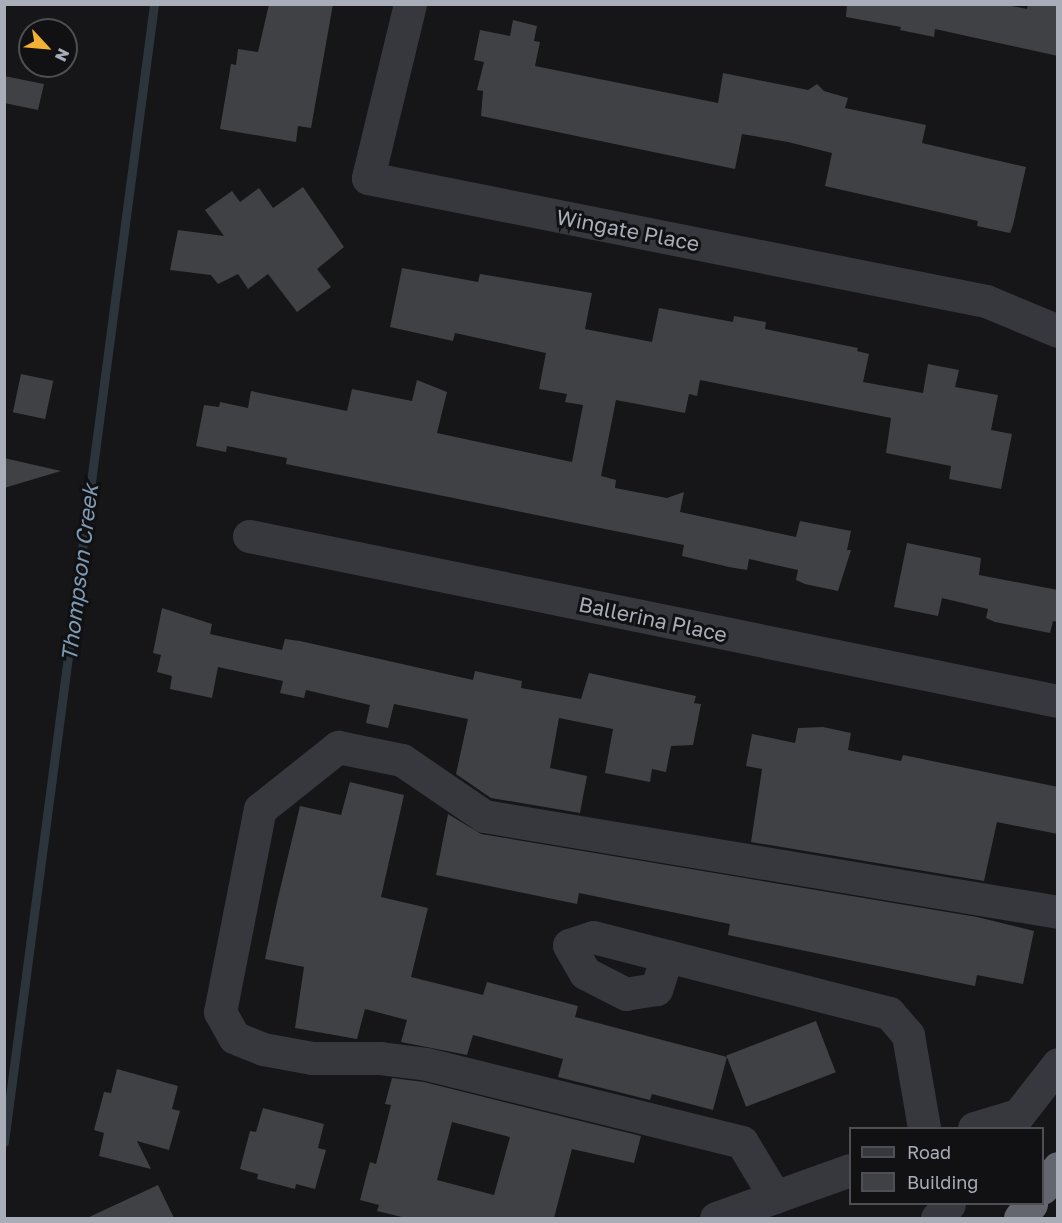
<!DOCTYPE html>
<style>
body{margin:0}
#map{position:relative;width:1062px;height:1223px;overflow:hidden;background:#161618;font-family:"Golos Text",sans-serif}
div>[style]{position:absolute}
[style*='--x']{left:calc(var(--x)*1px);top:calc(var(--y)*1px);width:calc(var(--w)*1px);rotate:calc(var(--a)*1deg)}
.stream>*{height:9px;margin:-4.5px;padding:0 4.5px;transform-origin:4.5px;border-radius:4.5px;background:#2c353c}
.building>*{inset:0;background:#404145;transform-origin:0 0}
.minor>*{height:33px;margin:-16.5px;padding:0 16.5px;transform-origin:16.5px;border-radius:16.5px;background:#37383d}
.highway>*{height:33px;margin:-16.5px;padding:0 16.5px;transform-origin:16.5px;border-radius:16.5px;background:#63666e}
span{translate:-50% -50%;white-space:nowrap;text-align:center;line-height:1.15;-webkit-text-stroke:6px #111113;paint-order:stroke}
.street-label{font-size:21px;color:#a8adb8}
.water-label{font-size:22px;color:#7f9bb3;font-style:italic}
.frame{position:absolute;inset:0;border:6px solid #a8adb8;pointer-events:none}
.legend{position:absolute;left:849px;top:1127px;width:195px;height:78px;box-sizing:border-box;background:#111113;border:2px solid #4d4f55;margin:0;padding:8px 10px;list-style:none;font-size:18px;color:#a8adb8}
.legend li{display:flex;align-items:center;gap:12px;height:30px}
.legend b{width:30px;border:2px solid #4d4f55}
.north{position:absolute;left:18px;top:18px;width:60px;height:60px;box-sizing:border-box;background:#111113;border:2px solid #4d4f55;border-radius:50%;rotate:116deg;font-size:16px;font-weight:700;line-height:24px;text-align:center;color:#a8adb8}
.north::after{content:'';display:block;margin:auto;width:21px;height:27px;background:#f2b134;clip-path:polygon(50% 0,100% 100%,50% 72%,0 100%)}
</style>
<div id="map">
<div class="stream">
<i style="--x:4;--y:1142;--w:1148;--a:-82.49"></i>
</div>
<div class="building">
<i style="clip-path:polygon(269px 4px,333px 4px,311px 128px,298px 126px,296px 142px,220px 129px,231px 64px,236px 65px,238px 49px,258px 52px)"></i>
<i style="clip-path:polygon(847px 4px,1002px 4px,1027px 9px,1028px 4px,1058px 4px,1058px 56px,935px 29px,934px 37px,900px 30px,901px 27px,846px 17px)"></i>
<i style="clip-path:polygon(513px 20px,537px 26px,534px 41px,540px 42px,535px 66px,718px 103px,723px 73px,808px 90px,817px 84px,824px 91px,848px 98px,845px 108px,926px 125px,922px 143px,1026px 167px,1013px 225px,1010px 233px,977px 226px,978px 221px,825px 186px,832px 153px,788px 142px,742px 134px,735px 169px,481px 116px,483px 91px,477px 90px,484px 62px,474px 60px,480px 30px,510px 36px)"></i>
<i style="clip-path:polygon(4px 76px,44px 84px,38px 110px,4px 103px)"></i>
<i style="clip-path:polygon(303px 187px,344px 247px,317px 269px,331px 287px,297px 312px,268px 274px,248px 289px,238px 274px,218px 284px,211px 275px,170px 270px,178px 230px,224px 236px,205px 210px,232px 191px,240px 202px,259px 188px,273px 208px)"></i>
<i style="clip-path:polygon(402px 268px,478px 282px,480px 274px,592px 293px,585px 329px,652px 342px,659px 308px,733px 322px,734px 316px,766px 322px,765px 329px,858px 348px,857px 351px,869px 354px,863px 382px,923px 393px,928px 364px,959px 370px,955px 387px,998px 395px,991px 430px,1012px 434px,1001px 489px,949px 479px,951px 466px,886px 453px,891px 418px,700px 380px,697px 396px,689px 394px,685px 413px,616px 400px,601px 476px,616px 480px,615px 488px,667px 498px,684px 492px,680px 512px,796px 537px,800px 521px,851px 531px,847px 550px,851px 550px,838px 591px,805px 584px,796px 580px,798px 570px,749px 559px,747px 570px,729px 567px,682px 556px,684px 545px,286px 464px,287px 458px,227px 446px,226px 452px,196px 446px,204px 405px,219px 407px,220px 402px,248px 408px,251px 391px,347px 411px,352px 389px,412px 401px,417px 380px,447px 392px,437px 433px,572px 462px,583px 405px,565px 402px,567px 394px,539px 389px,546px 353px,455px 333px,453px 341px,390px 327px)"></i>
<i style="left:21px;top:374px;width:33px;height:39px;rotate:12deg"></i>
<i style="clip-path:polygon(4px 458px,61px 471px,4px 488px)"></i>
<i style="clip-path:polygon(907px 543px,981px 558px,979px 575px,1058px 590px,1058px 622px,1053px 621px,1050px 633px,995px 622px,986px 618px,988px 609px,942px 598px,938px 616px,894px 607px)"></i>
<i style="clip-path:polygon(162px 608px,212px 624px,210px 634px,282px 650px,285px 639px,300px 641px,473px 680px,475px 671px,522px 681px,521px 688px,581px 699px,589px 673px,696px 696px,694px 703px,701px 704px,693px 745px,671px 746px,666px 772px,652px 769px,650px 782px,605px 773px,613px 729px,559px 718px,550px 768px,587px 776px,580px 813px,491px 798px,456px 774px,468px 719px,394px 704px,388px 728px,366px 723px,370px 705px,306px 690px,304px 698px,280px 693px,283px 681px,218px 667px,212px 698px,170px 689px,172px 676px,157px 672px,161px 655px,153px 653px)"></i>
<i style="clip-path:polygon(823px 727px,851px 733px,848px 750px,901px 761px,903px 755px,1058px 787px,1058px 834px,997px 822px,984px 881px,751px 842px,762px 769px,746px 766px,752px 734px,795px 743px,798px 728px)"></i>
<i style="clip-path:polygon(350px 782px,404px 795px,381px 897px,428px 908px,411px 977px,483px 995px,487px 982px,578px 1006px,575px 1017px,727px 1057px,713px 1110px,652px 1094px,650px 1100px,558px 1077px,563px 1059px,473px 1035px,467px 1055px,401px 1042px,407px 1020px,365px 1009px,357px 1039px,295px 1028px,304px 967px,265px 959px,277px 902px,300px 806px,341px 815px)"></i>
<i style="clip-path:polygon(448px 814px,481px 834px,977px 917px,1034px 931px,1023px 984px,977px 975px,975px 986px,728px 935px,730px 924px,579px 893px,577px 904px,436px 875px)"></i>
<i style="left:816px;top:1021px;width:55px;height:96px;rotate:69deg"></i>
<i style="clip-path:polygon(117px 1069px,178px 1086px,172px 1109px,180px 1111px,169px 1150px,137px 1141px,151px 1169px,99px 1156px,104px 1133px,94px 1130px,104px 1092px,111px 1093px)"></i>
<i style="clip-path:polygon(evenodd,392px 1078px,424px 1082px,641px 1136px,634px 1163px,572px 1149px,554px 1218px,406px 1218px,377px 1211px,379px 1205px,360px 1200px,370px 1162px,376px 1164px,391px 1105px,385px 1104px,392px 1078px,452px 1122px,510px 1137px,494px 1195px,437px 1180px,452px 1122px)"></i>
<i style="clip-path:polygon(263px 1108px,324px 1124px,318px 1148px,326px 1150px,315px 1189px,296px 1184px,295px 1189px,257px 1179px,258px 1174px,240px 1169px,250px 1131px,256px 1132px)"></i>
<i style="clip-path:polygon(158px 1185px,174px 1218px,87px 1218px)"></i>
</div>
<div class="minor">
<i style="--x:410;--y:4;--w:179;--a:103.6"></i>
<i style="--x:368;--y:178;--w:630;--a:11.26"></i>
<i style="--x:986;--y:301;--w:78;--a:22.6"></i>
<i style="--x:249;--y:536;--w:826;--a:11.53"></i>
<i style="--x:667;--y:956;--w:35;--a:108"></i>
<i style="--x:656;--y:989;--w:30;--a:171"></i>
<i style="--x:626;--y:994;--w:46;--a:-152.9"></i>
<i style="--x:585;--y:973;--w:32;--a:-120"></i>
<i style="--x:569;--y:945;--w:25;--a:-18"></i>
<i style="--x:593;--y:937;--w:306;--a:14.4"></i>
<i style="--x:889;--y:1013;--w:29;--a:49"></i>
<i style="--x:908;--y:1035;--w:94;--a:80.2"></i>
<i style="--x:974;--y:1128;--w:46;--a:-16.5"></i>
<i style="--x:1008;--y:1128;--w:81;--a:-52"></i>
<i style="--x:775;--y:1197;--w:64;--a:-121"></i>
<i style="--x:742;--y:1142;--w:325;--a:-166.1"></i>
<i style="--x:427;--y:1064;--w:47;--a:-172.7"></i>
<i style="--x:380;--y:1058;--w:68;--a:180"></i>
<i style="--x:312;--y:1058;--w:50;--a:-169.6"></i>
<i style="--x:263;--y:1049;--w:31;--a:-158"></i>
<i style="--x:234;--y:1037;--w:29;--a:-119"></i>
<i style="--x:220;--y:1012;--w:207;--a:-78.9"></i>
<i style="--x:260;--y:809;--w:100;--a:-38.5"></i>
<i style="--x:338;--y:747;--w:65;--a:11.5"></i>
<i style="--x:402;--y:760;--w:99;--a:34.3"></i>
<i style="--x:484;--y:816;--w:582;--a:9.49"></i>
<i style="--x:716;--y:1218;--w:142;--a:-19.7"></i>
<i style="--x:937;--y:1218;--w:18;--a:-49"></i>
</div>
<div class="highway">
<i style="--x:1042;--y:1188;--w:26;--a:-51"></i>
<i style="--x:1020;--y:1218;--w:18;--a:-52"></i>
</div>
<div class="street-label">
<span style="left:628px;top:230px;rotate:11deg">Wingate Place</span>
<span style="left:653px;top:619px;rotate:12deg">Ballerina Place</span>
</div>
<div class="water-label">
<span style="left:79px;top:573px;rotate:-83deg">Thompson Creek</span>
</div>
<div class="frame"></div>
<ul class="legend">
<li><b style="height:8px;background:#37383d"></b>Road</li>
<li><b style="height:16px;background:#404145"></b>Building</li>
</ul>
<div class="north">N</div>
</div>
